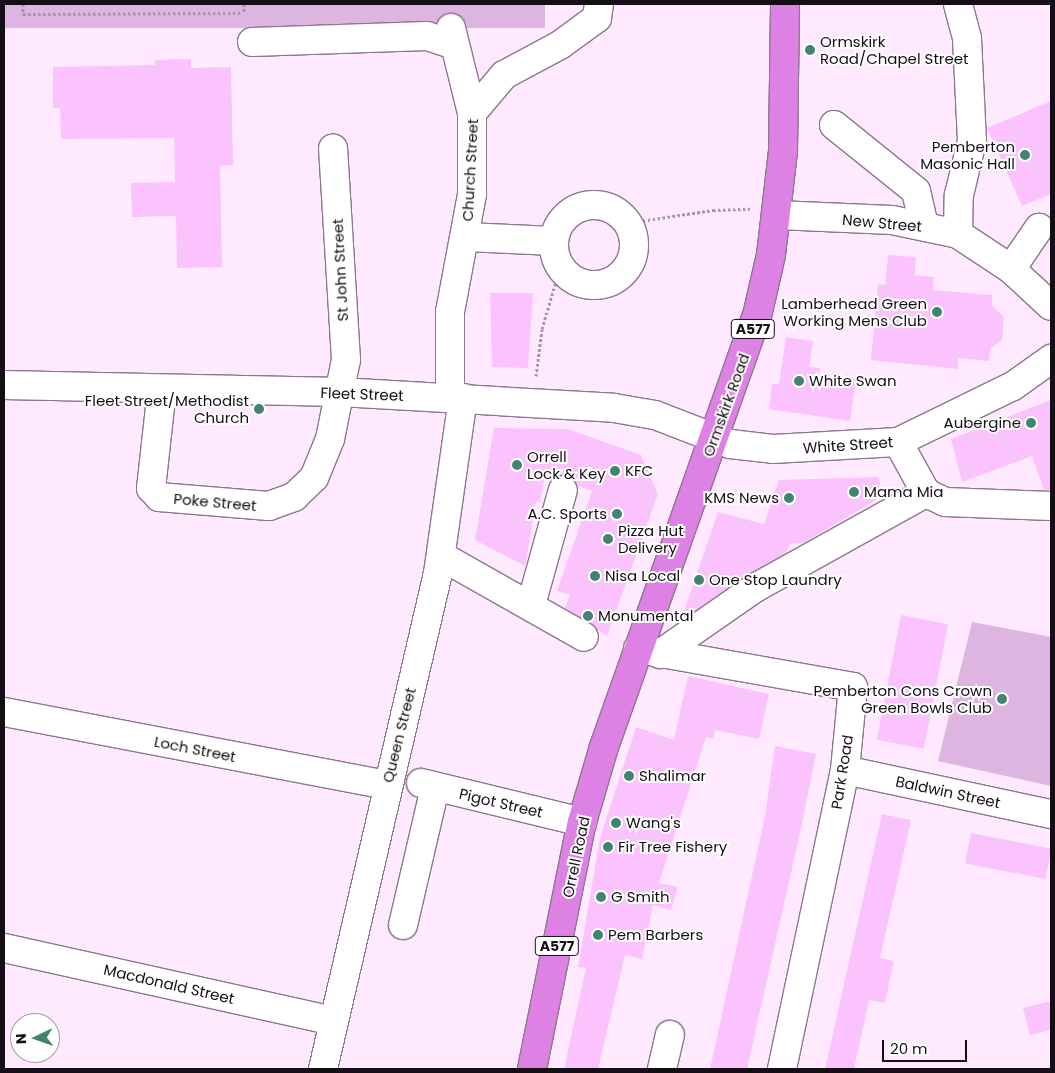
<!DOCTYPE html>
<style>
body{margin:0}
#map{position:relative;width:1055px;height:1073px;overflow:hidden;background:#fee9ff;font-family:Poppins,sans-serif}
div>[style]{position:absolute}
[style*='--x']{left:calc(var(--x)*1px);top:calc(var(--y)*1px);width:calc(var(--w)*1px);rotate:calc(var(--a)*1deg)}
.green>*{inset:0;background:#deb4e0;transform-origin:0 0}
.building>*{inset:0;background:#fbc3fe;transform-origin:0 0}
.path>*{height:3px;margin-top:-1.5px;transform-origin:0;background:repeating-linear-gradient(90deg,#a595a6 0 2.5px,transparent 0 5px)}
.roads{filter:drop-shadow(1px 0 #8d768e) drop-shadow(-1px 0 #8d768e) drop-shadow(0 1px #8d768e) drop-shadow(0 -1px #8d768e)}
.minor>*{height:28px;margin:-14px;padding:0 14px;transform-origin:14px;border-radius:14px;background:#fff}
.minor>.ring{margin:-14px;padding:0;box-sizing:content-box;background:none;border:28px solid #fff;border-radius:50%}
.highway>*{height:28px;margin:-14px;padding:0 14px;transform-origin:14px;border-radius:14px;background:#dd82e4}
.dots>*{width:14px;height:14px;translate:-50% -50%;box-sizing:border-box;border:2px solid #fefefe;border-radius:50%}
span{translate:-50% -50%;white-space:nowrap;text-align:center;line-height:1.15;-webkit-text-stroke:4px #fefefe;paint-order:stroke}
.shield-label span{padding:1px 4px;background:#fefefe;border:1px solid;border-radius:4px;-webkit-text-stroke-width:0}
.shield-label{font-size:14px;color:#160e17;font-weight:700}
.poi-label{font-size:15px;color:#160e17}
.left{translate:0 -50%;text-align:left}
.right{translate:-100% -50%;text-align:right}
.street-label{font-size:15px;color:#160e17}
.frame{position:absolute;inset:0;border:5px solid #160e17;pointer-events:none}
.north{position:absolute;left:10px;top:1013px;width:50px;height:50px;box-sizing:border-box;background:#fefefe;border:1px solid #a19ea2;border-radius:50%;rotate:267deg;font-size:14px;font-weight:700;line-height:20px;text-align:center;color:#160e17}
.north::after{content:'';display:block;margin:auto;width:18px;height:22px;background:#438373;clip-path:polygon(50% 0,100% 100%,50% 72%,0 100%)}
.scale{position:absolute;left:882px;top:1040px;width:85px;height:22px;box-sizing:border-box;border:2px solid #160e17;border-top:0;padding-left:6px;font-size:15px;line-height:18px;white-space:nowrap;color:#160e17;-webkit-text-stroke:4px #fefefe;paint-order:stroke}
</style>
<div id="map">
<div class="green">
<i style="left:4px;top:4px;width:541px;height:24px"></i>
<i style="clip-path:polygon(972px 622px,1051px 637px,1051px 786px,938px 761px)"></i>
</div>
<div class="building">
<i style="clip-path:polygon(191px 59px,191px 68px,231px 67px,233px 165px,220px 166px,222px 267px,177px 268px,176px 216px,132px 217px,131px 183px,175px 182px,174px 138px,61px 139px,60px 108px,53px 108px,53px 67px,155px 65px,155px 60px)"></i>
<i style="clip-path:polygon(1051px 101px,1051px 194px,1022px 206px,987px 128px)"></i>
<i style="clip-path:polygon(888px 255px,916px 257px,915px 275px,934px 277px,933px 290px,992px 295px,992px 306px,1004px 317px,1002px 340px,990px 349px,989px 361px,958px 358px,958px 369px,871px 360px,878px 284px,885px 285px)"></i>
<i style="clip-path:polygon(490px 293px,533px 293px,528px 368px,492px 367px)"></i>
<i style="clip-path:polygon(786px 337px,813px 341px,809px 367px,820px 368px,819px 374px,856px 379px,850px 421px,769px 409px,772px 384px,779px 384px)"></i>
<i style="clip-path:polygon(1051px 400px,1051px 490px,1044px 490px,1032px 456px,962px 482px,951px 439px)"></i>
<i style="clip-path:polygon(494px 428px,568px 429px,641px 455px,658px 494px,607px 636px,565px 608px,570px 595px,557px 591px,592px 491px,578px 486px,568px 475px,545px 475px,540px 502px,536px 501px,525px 566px,475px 540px)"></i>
<i style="clip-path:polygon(879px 477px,881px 497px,803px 543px,790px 544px,786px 553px,681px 620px,718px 512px,764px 524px,779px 480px)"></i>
<i style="left:901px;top:615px;width:48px;height:127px;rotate:11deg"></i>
<i style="clip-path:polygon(688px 676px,769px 694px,759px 739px,715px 730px,713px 739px,706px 737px,659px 883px,678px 887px,671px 910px,653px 905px,642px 959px,625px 955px,598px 1069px,564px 1069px,586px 968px,578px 967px,600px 838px,636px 727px,674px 740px)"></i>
<i style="clip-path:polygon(775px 746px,816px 754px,802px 824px,747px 1069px,710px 1069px,765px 816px)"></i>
<i style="clip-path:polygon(882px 814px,911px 820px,880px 958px,894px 961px,885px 1003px,869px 1000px,854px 1069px,825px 1069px)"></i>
<i style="left:971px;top:833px;width:82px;height:31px;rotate:11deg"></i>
<i style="clip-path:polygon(1051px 1001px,1051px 1030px,1030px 1035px,1023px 1008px)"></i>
</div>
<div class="path">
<i style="--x:23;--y:4;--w:10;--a:90"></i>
<i style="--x:23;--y:14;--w:220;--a:-0.3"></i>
<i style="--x:244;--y:4;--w:9;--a:90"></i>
<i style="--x:628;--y:223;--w:86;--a:-8.7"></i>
<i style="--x:713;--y:210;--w:37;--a:-2"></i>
<i style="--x:536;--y:376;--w:47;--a:-82.7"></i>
<i style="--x:542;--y:329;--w:64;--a:-73.6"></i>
</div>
<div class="roads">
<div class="minor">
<i style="--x:451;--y:28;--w:88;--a:76.1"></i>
<i style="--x:252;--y:42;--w:175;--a:-2"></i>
<i style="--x:427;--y:36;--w:28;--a:18"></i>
<i style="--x:834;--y:125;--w:105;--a:38.8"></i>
<i style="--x:916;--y:191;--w:35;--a:77"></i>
<i class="ring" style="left:554px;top:205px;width:52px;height:52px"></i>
<i style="--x:777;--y:215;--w:115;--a:2.5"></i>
<i style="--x:892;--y:220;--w:67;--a:12"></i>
<i style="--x:958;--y:234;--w:64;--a:33.4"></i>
<i style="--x:1011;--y:269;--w:54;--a:42.8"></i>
<i style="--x:958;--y:234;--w:39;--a:-89"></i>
<i style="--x:959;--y:195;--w:56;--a:-76.5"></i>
<i style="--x:972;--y:141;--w:103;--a:-92.8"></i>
<i style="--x:967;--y:38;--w:35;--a:-105"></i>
<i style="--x:466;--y:237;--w:88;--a:2.6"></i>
<i style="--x:1011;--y:269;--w:50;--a:-55.7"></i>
<i style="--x:4;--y:385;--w:336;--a:1.2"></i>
<i style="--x:340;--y:392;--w:274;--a:3.3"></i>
<i style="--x:614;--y:408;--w:42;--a:9.7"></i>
<i style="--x:655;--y:415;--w:80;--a:21.1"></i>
<i style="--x:730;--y:444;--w:43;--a:6.6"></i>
<i style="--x:773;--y:449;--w:125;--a:-3.2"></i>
<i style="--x:898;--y:442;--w:128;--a:-26"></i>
<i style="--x:1013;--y:386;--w:47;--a:-35.4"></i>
<i style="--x:162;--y:389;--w:100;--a:96.3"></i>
<i style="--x:151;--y:488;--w:12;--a:48"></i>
<i style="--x:159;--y:497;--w:110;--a:4.7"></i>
<i style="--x:269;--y:506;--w:27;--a:-20"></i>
<i style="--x:294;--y:497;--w:28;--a:-44"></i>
<i style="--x:314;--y:478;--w:42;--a:-67.7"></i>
<i style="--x:330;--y:439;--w:81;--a:-78.6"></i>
<i style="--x:346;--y:360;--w:212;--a:-93.5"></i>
<i style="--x:450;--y:398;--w:86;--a:-90"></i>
<i style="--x:450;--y:312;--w:120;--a:-79.4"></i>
<i style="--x:472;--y:194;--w:81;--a:-90"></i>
<i style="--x:472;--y:113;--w:50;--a:-49.9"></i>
<i style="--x:504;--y:75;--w:64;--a:-28.2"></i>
<i style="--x:560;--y:45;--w:46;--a:-36.1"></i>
<i style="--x:597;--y:18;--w:14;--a:-82"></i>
<i style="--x:898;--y:442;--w:58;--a:61.2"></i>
<i style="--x:926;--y:493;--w:21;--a:25"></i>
<i style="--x:945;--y:502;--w:106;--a:2.2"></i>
<i style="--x:441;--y:556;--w:164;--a:29.5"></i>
<i style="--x:531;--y:605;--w:119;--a:-74.5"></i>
<i style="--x:638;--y:649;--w:218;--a:10"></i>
<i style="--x:853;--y:687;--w:83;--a:95.5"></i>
<i style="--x:845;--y:770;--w:306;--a:101.9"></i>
<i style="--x:660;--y:654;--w:116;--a:-34.8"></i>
<i style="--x:755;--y:588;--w:196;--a:-29.1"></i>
<i style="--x:4;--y:712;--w:389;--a:10.8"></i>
<i style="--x:845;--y:770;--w:211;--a:12.1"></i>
<i style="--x:421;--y:783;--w:166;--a:13.6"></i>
<i style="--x:403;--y:925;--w:142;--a:-76.9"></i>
<i style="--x:4;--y:948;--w:338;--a:12.5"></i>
<i style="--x:323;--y:1069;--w:509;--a:-76.95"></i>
<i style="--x:438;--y:573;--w:177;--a:-81.9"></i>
<i style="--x:662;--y:1069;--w:35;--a:-77"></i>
</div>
<div class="highway">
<i style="--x:532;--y:1069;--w:252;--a:-78.6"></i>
<i style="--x:582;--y:822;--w:78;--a:-73.7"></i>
<i style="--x:604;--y:747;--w:457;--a:-70.5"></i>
<i style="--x:757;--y:316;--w:63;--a:-77.1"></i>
<i style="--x:771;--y:255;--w:105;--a:-83.4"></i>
<i style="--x:783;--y:151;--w:147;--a:-89.2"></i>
</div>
</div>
<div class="dots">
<i style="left:810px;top:50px;background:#438373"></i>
<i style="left:1025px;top:155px;background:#438373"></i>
<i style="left:937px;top:312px;background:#438373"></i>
<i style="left:799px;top:381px;background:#438373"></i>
<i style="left:259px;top:409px;background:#438373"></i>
<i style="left:1031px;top:423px;background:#438373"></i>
<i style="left:517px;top:465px;background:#438373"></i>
<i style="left:615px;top:471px;background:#438373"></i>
<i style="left:854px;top:492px;background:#438373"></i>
<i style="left:789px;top:498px;background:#438373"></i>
<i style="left:617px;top:514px;background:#438373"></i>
<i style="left:608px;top:539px;background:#438373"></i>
<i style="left:595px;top:576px;background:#438373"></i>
<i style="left:699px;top:580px;background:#438373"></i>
<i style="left:588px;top:616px;background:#438373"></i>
<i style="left:1002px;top:699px;background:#438373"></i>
<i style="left:629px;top:776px;background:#438373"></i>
<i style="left:616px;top:823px;background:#438373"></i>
<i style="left:608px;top:847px;background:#438373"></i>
<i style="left:601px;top:897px;background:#438373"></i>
<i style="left:598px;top:935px;background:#438373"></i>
</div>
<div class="shield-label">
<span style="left:753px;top:329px">A577</span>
<span style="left:557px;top:946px">A577</span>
</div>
<div class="poi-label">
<span class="left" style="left:820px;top:50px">Ormskirk<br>Road/Chapel Street</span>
<span class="right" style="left:1015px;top:155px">Pemberton<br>Masonic Hall</span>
<span class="right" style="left:927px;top:312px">Lamberhead Green<br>Working Mens Club</span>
<span class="left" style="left:809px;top:381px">White Swan</span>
<span class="right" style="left:249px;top:409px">Fleet Street/Methodist<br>Church</span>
<span class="right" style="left:1021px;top:423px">Aubergine</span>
<span class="left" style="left:527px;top:465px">Orrell<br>Lock &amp; Key</span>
<span class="left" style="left:625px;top:471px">KFC</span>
<span class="left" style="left:864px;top:492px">Mama Mia</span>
<span class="right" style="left:779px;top:498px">KMS News</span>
<span class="right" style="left:607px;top:514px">A.C. Sports</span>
<span class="left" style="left:618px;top:539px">Pizza Hut<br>Delivery</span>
<span class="left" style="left:605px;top:576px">Nisa Local</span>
<span class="left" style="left:709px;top:580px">One Stop Laundry</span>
<span class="left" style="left:598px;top:616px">Monumental</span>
<span class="right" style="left:992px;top:699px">Pemberton Cons Crown<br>Green Bowls Club</span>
<span class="left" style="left:639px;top:776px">Shalimar</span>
<span class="left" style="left:626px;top:823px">Wang's</span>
<span class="left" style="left:618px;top:847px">Fir Tree Fishery</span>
<span class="left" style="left:611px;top:897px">G Smith</span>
<span class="left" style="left:608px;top:935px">Pem Barbers</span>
</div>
<div class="street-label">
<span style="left:470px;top:170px;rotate:-87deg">Church Street</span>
<span style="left:882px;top:223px;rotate:5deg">New Street</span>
<span style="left:340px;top:270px;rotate:-93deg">St John Street</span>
<span style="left:362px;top:394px;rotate:2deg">Fleet Street</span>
<span style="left:726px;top:405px;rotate:-70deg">Ormskirk Road</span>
<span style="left:848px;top:445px;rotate:-4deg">White Street</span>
<span style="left:215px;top:502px;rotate:5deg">Poke Street</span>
<span style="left:399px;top:735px;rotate:-76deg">Queen Street</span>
<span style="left:195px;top:749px;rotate:11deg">Loch Street</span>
<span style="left:842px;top:772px;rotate:-81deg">Park Road</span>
<span style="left:948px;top:792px;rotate:12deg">Baldwin Street</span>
<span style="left:501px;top:803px;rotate:13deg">Pigot Street</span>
<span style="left:576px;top:857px;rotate:-78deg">Orrell Road</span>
<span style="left:169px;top:984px;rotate:13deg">Macdonald Street</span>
</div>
<div class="frame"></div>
<div class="north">N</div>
<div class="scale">20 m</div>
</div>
